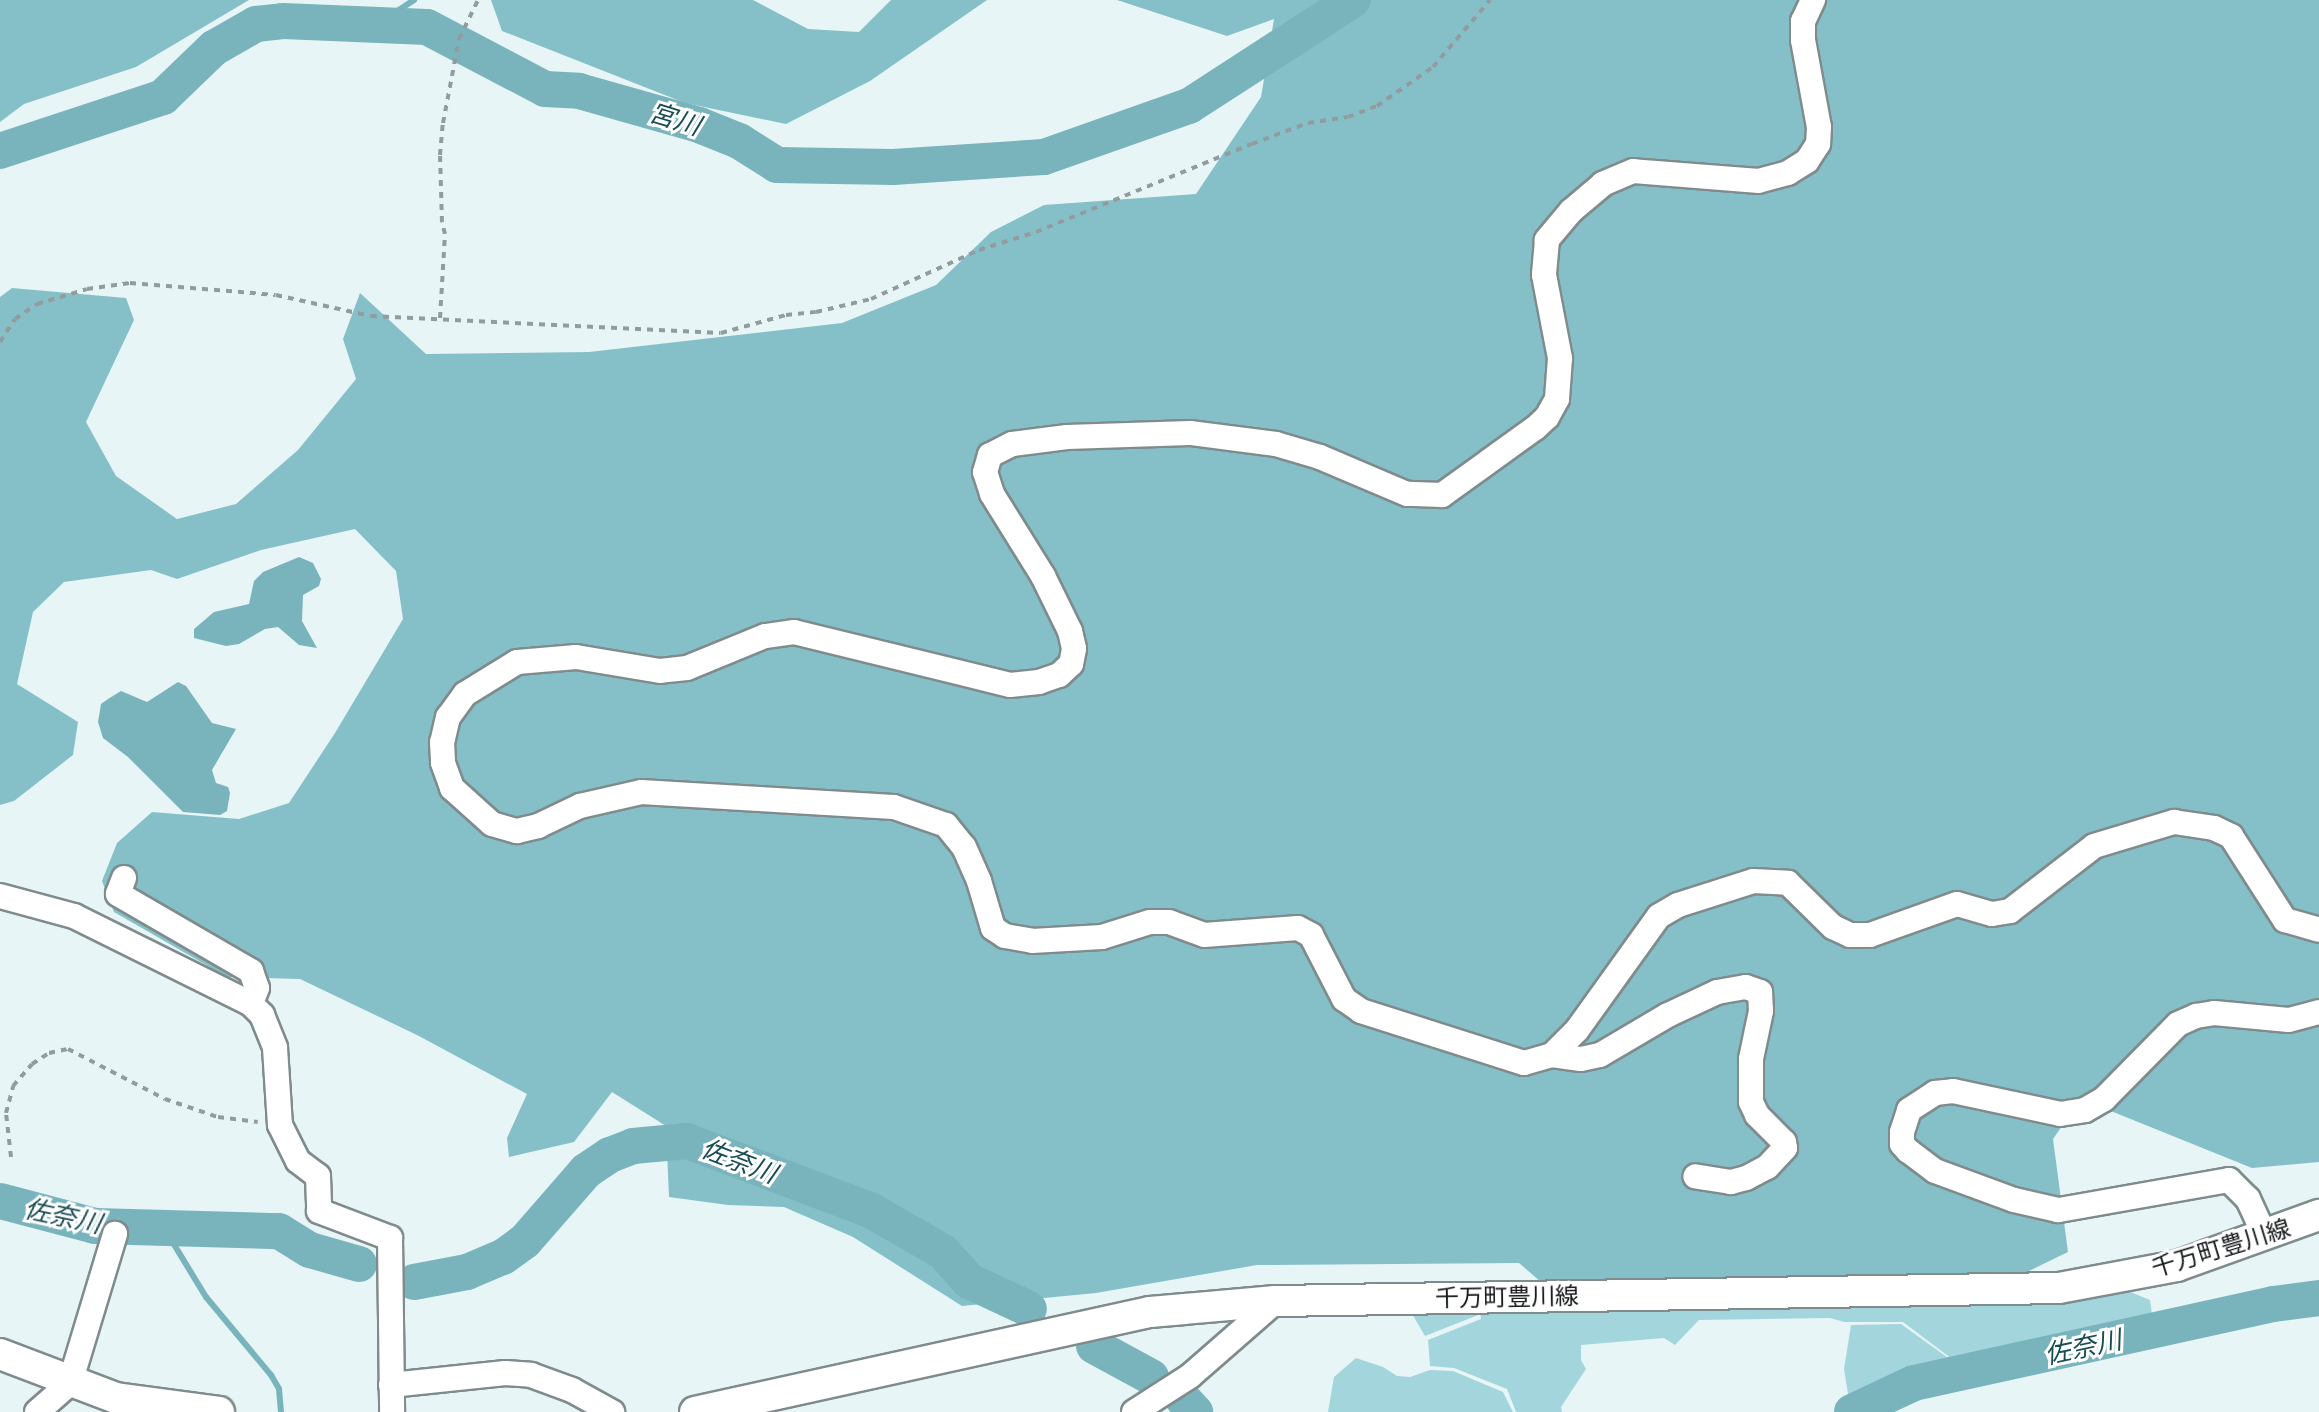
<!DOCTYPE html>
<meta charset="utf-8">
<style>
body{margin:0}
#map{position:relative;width:2319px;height:1412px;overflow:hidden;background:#e8f5f7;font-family:"IBM Plex Sans","Noto Sans JP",sans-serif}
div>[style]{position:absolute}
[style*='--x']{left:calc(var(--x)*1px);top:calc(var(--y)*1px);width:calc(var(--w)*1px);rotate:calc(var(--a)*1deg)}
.green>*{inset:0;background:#a3d5dc}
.forest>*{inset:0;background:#85c0c8}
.water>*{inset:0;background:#79b4bd}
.stream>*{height:6px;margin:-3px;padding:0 3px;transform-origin:3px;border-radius:3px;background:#79b4bd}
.river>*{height:36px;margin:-18px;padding:0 18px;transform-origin:18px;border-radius:18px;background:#79b4bd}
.path>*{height:4px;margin-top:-2px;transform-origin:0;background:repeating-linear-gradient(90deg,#929b9d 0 6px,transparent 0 12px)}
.roads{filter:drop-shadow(2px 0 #7f8b8c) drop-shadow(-2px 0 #7f8b8c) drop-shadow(0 2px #7f8b8c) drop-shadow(0 -2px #7f8b8c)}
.minor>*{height:24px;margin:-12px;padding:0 12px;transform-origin:12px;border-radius:12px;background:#fff}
.major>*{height:30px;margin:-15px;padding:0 15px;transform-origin:15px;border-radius:15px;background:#fff}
span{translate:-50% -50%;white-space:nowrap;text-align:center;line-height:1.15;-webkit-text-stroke:6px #fff;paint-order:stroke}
.street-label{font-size:24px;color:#161a1b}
.water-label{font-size:26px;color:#194d54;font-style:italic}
</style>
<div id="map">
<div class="green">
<i style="clip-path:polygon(2128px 1291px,2150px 1300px,2153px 1321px,1952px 1359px,1903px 1322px,1844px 1322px,1830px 1318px,1699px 1320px,1675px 1345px,1664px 1338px,1581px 1345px,1581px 1360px,1586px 1369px,1561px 1407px,1562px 1412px,1516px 1412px,1507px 1389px,1454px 1368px,1430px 1366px,1428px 1340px,1481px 1319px,1479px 1306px,2085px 1298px)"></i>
<i style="clip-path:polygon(1477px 1306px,1478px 1315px,1425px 1336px,1408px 1307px)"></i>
<i style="clip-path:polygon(1901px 1324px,1951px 1360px,1896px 1375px,1849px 1400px,1844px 1369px,1851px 1325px)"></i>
<i style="clip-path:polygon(1356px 1358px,1383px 1367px,1397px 1376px,1410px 1377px,1430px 1370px,1453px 1371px,1503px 1392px,1513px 1412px,1328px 1412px,1334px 1377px)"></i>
</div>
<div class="forest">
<i style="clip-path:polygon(0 0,249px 0,136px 67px,24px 104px,0 122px)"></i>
<i style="clip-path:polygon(491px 0,753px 0,808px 29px,859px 32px,891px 0,987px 0,870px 81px,786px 124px,685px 103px,502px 31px)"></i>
<i style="clip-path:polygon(1117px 0,2319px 0,2319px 1162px,2252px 1168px,2081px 1099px,2053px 1139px,2068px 1252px,2027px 1272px,1541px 1282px,1519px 1263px,1257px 1265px,1096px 1293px,962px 1306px,853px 1237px,784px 1207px,728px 1205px,669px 1197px,666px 1126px,612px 1092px,574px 1142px,509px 1157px,507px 1138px,527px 1094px,417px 1035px,300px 979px,227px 977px,114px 912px,102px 881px,117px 843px,152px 812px,239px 819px,289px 803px,335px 733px,403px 619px,396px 571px,355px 529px,261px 550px,177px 579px,151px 570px,64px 582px,33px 612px,17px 684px,78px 722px,73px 755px,14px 801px,0 805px,0 297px,12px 288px,126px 298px,134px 320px,86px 422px,116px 476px,177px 519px,236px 504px,298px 450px,356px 379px,343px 339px,360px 293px,426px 354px,589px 352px,842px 323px,936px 285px,991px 232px,1044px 205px,1196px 194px,1261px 97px,1274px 19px,1227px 36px)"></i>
</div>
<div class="water">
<i style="clip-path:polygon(299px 557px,313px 563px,321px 579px,319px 586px,303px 595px,302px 621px,317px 648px,299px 645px,278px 627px,265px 629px,239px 644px,226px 646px,194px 638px,194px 629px,214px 612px,249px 604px,254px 581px,263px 572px)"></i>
<i style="clip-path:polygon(178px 682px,186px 686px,212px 723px,236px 729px,212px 770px,216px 783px,228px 787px,230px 793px,227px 811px,220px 815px,183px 812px,128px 757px,103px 738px,98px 722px,101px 704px,108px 699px,121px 691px,147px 702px)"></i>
</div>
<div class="stream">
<i style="--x:379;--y:23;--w:42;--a:-33.3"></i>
<i style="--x:164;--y:1228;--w:81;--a:58.7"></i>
<i style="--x:206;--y:1297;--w:102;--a:50.2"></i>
<i style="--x:271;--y:1375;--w:16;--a:60"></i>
<i style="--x:279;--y:1389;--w:23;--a:85"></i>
</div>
<div class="river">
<i style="--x:0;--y:151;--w:172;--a:-18.3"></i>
<i style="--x:163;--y:97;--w:71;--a:-43.9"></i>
<i style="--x:214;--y:48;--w:48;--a:-29.7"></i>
<i style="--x:256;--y:24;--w:27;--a:-6"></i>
<i style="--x:283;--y:21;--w:144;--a:2.4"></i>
<i style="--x:427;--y:27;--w:133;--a:27.7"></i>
<i style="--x:545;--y:89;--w:34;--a:3"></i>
<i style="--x:579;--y:91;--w:125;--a:15.8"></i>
<i style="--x:699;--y:125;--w:43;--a:21.8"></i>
<i style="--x:739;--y:141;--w:45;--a:32.3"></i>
<i style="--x:777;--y:165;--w:116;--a:1"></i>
<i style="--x:893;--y:167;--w:151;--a:-3.8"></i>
<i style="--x:1044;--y:157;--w:154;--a:-19.4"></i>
<i style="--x:1189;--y:106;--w:195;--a:-32.9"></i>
<i style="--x:0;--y:1201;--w:98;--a:14.7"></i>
<i style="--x:95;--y:1226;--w:184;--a:1.6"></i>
<i style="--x:279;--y:1231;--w:36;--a:32"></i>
<i style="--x:310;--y:1250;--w:51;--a:15.9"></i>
<i style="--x:414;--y:1282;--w:54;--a:-10.7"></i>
<i style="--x:467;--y:1272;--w:39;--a:-23"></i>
<i style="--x:503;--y:1257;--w:27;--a:-36"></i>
<i style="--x:525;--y:1241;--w:93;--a:-48.9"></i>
<i style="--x:586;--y:1171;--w:29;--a:-34"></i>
<i style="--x:610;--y:1155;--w:25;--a:-21"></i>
<i style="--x:633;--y:1146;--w:54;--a:-5.3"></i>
<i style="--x:687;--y:1141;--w:198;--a:20.7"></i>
<i style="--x:872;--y:1211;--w:82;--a:30"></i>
<i style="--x:943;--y:1252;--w:39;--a:48"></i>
<i style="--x:969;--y:1281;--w:66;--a:25"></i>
<i style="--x:1094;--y:1346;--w:65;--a:28.5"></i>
<i style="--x:1183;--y:1399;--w:18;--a:47"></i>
<i style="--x:1852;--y:1412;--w:68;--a:-25.1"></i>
<i style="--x:1914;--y:1383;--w:368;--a:-12.4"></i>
<i style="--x:2273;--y:1304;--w:46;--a:-7.4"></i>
</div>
<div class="path">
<i style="--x:440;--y:318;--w:84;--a:-86.6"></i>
<i style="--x:445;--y:234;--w:12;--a:-104"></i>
<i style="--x:442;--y:222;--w:67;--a:-91.7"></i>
<i style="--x:440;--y:155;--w:32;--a:-85"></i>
<i style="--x:443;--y:123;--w:86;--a:-79.2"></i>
<i style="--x:459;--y:39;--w:43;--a:-64"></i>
<i style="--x:0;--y:342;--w:27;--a:-57"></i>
<i style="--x:15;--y:319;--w:27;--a:-34"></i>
<i style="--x:37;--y:304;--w:52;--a:-16.7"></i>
<i style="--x:87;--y:289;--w:43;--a:-7.9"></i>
<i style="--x:130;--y:283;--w:146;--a:4.7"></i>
<i style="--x:276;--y:295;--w:97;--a:12.5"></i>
<i style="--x:371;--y:316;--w:350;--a:2.8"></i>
<i style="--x:721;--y:333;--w:67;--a:-15.5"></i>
<i style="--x:786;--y:315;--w:30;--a:-6"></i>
<i style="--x:816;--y:312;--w:57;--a:-13.3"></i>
<i style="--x:871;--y:299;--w:119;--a:-24.4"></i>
<i style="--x:979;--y:250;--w:60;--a:-17.5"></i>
<i style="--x:1036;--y:232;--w:233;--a:-22.2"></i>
<i style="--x:1252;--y:144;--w:60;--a:-20.6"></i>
<i style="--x:1308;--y:123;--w:40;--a:-8.5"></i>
<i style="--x:1348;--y:117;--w:31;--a:-21"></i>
<i style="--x:1377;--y:106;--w:68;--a:-34.9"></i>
<i style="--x:1433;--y:67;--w:88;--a:-49.6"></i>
<i style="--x:11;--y:1157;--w:44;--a:-96.5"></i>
<i style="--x:6;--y:1113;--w:28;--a:-75"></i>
<i style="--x:13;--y:1086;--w:29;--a:-49"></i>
<i style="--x:32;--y:1064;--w:20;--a:-33"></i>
<i style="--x:49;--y:1053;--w:19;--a:-12"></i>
<i style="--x:68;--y:1049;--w:109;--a:27.3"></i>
<i style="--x:165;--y:1099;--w:56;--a:18.8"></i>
<i style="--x:218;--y:1117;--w:40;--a:7.1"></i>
</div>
<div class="roads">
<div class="minor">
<i style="--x:1813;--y:0;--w:23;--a:115"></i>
<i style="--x:1803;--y:21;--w:19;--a:90"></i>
<i style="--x:1803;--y:40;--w:88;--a:79.6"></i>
<i style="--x:1819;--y:127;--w:17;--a:93"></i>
<i style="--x:1818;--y:144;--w:20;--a:123"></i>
<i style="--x:1807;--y:161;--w:22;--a:148"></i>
<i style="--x:1788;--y:173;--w:30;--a:165"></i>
<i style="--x:1759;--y:181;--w:126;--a:-175.5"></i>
<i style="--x:1633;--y:171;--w:33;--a:157"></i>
<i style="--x:1603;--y:184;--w:42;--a:139.8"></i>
<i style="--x:1571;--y:211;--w:38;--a:130"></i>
<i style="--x:1547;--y:240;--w:35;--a:95"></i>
<i style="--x:1544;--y:275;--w:85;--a:79.1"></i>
<i style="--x:1560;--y:358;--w:41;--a:94.2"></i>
<i style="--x:1557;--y:399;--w:21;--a:119"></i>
<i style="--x:1547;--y:417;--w:16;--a:137"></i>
<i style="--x:1535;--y:428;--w:115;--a:144.2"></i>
<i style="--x:1442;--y:495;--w:35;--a:-178"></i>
<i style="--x:1407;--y:494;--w:95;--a:-157"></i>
<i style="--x:1320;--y:457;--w:46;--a:-163.5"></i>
<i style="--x:1276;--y:444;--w:87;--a:-172.7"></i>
<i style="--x:1190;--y:433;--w:123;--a:178.1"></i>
<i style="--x:1067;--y:437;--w:55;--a:172.7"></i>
<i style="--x:1012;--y:444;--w:25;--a:153"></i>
<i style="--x:990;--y:455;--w:18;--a:106"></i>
<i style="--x:985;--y:472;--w:23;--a:72"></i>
<i style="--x:992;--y:494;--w:97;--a:58.1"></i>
<i style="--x:1043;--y:576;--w:61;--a:63.9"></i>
<i style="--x:1070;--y:631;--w:18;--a:77"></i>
<i style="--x:1074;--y:649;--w:15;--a:101"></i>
<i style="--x:1071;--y:664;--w:16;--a:137"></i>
<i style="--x:1059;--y:675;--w:21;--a:161"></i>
<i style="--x:1039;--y:682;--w:29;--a:174"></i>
<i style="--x:1010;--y:685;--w:222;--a:-166.2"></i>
<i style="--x:794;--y:632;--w:29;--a:172"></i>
<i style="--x:765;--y:636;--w:84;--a:157.7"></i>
<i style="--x:687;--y:668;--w:27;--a:174"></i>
<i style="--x:660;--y:671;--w:85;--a:-170.5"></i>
<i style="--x:576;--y:657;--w:59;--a:175.2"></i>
<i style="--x:517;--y:662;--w:61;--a:148.4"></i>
<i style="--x:465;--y:694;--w:29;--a:126"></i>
<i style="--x:448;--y:717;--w:26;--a:103"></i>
<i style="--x:442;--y:742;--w:21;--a:87"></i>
<i style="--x:443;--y:763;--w:27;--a:70"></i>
<i style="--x:452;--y:788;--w:54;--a:42"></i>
<i style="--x:492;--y:824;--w:26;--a:16"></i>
<i style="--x:517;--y:831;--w:22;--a:-13"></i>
<i style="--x:538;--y:826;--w:47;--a:-25.5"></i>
<i style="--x:580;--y:806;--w:63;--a:-12.9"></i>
<i style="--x:641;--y:792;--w:253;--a:3.4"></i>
<i style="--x:894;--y:807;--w:55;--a:19.1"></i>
<i style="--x:946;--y:825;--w:28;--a:51"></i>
<i style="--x:964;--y:847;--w:37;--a:66"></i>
<i style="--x:979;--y:881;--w:49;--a:73.4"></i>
<i style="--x:993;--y:928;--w:14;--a:34"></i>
<i style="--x:1005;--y:936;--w:27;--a:10"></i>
<i style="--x:1032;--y:941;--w:70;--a:-3.3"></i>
<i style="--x:1102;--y:937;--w:50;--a:-17.4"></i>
<i style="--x:1150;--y:922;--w:19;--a:0"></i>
<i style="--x:1169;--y:922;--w:37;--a:20"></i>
<i style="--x:1204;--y:935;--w:94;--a:-4.3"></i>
<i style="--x:1298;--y:928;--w:15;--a:28"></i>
<i style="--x:1311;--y:935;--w:72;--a:62.7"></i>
<i style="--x:1344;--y:999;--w:21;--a:35"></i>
<i style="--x:1361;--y:1011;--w:171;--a:17.7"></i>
<i style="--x:1524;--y:1063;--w:29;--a:-16"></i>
<i style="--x:1552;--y:1055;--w:35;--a:-45"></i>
<i style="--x:1577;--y:1030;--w:140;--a:-54.3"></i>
<i style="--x:1659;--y:916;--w:22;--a:-30"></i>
<i style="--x:1678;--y:905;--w:79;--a:-17.7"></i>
<i style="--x:1753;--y:881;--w:35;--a:3"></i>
<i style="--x:1788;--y:883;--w:63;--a:44.4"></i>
<i style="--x:1833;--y:927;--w:19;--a:25"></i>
<i style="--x:1850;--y:935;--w:20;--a:0"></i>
<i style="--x:1870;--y:935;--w:92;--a:-19.6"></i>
<i style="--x:1957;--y:904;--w:36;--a:16"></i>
<i style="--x:1992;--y:914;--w:18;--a:-9"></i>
<i style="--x:2010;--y:911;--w:106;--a:-37.7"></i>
<i style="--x:2094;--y:846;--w:84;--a:-16.7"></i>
<i style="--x:2174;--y:822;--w:40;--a:8.5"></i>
<i style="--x:2214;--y:828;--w:19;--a:25"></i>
<i style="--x:2231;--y:836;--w:100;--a:57.3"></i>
<i style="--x:2285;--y:920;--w:35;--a:16"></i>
<i style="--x:124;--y:878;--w:17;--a:111"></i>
<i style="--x:118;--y:894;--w:154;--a:30.1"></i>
<i style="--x:251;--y:971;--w:18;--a:71"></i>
<i style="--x:257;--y:988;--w:17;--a:111"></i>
<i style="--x:251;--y:1004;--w:16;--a:45"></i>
<i style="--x:262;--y:1015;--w:35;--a:68"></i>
<i style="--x:275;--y:1048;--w:77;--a:86.3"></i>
<i style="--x:280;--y:1125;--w:40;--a:63.4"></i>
<i style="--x:298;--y:1161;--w:25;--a:37"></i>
<i style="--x:318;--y:1176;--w:35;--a:88"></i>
<i style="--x:319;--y:1211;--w:76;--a:20.8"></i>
<i style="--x:390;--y:1238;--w:174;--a:89.3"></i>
<i style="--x:0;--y:896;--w:77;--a:15.1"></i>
<i style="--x:74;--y:916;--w:198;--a:26.4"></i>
<i style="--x:1552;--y:1055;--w:29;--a:8"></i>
<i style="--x:1581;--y:1059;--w:19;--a:-12"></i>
<i style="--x:1600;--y:1055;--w:79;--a:-30.5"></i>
<i style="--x:1668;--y:1015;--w:54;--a:-25.1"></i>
<i style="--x:1717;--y:992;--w:29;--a:-10"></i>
<i style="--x:1746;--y:987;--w:15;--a:20"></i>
<i style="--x:1760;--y:992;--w:19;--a:87"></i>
<i style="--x:1761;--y:1011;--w:49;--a:101.8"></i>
<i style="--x:1751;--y:1059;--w:43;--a:90"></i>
<i style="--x:1751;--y:1102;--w:14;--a:65"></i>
<i style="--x:1757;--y:1115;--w:38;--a:45"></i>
<i style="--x:1784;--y:1142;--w:6;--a:81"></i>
<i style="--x:1785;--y:1148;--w:26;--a:133"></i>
<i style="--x:1767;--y:1167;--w:24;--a:152"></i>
<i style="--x:1746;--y:1178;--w:16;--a:165"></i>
<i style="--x:1731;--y:1182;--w:36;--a:-171"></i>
<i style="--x:2265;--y:1236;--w:41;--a:-114.7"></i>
<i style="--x:2248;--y:1199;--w:27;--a:-135"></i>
<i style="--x:2229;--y:1180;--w:174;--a:170"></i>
<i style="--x:2058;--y:1210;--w:45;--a:-167.2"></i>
<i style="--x:2014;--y:1200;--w:84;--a:-159.8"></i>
<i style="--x:1935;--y:1171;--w:34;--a:-143"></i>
<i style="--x:1908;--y:1151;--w:9;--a:-131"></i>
<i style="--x:1902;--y:1144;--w:12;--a:-90"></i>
<i style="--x:1902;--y:1132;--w:23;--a:-72"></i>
<i style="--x:1909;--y:1110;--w:31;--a:-33"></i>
<i style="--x:1935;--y:1093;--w:18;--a:-6"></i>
<i style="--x:1953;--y:1091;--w:109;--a:12.1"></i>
<i style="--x:2060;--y:1114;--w:25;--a:-9"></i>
<i style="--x:2085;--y:1110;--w:22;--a:-30"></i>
<i style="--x:2104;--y:1099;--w:105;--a:-45.4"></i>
<i style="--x:2178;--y:1024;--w:20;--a:-24"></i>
<i style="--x:2196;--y:1016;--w:18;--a:-9"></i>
<i style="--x:2214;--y:1013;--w:75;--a:5.3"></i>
<i style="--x:2289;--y:1020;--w:31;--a:-15"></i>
<i style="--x:391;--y:1385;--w:115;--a:-6"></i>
<i style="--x:505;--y:1373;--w:26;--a:4"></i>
<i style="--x:531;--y:1375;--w:44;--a:20.1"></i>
<i style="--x:572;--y:1390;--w:46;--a:28.8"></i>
<i style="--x:37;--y:1412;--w:44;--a:-41.3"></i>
<i style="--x:70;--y:1383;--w:156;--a:-73.2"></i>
<i style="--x:1134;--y:1412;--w:67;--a:-32.7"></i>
<i style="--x:1190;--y:1376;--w:114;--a:-41.1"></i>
</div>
<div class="major">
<i style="--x:0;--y:1354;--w:124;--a:20.8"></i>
<i style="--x:116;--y:1398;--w:104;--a:7.7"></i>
<i style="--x:695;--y:1412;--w:466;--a:-12.4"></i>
<i style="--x:1150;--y:1312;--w:126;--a:-5"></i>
<i style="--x:1276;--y:1301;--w:783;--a:-0.95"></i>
<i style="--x:2059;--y:1288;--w:120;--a:-10.6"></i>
<i style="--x:2177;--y:1266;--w:151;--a:-19.8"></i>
</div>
</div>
<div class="street-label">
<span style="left:2221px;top:1248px;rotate:-17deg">千万町豊川線</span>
<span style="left:1507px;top:1297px;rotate:-1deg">千万町豊川線</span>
</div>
<div class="water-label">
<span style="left:675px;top:119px;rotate:17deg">宮川</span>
<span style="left:739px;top:1161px;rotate:21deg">佐奈川</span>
<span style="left:63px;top:1216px;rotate:12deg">佐奈川</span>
<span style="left:2083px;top:1347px;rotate:-12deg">佐奈川</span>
</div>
</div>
